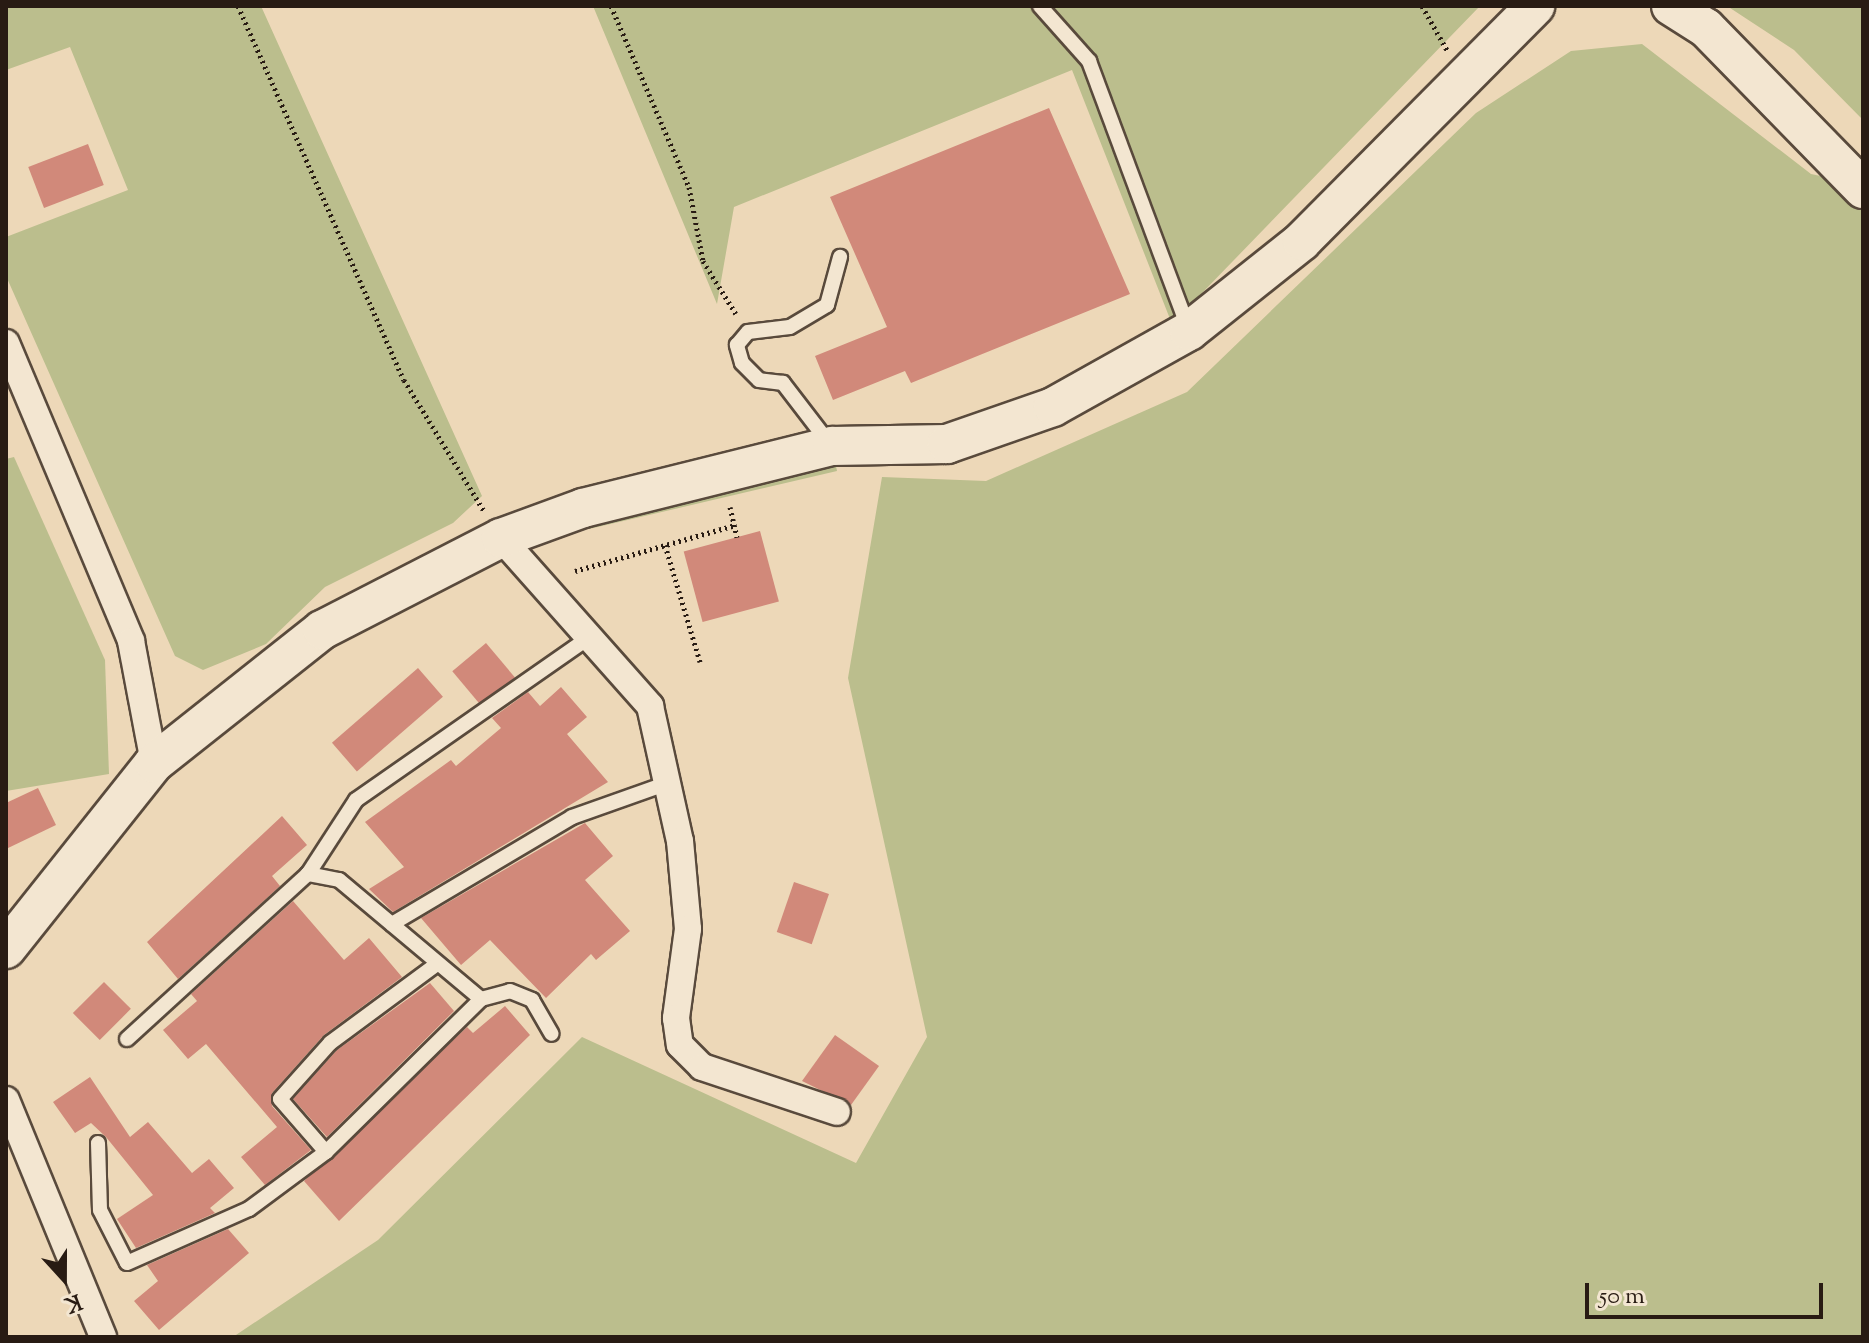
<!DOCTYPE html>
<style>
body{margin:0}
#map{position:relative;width:1869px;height:1343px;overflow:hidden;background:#edd8b8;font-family:"Sorts Mill Goudy",serif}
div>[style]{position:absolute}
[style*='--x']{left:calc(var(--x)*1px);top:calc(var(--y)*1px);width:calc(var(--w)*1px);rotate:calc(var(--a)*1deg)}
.green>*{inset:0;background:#bbbe8d}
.building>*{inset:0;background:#d1897a;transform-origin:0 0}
.path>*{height:5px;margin-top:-2.5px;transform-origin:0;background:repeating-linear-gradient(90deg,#281b13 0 2px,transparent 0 6px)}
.roads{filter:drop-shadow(2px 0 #594a3c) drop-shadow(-2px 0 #594a3c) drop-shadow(0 2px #594a3c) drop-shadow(0 -2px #594a3c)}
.lane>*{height:14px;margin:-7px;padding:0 7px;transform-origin:7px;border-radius:7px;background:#f3e6d1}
.street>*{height:26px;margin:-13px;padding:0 13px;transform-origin:13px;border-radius:13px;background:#f3e6d1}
.secondary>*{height:38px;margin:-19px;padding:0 19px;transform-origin:19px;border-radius:19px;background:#f3e6d1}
span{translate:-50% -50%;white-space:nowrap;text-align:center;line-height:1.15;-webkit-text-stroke:8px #f3e6d1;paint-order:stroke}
.frame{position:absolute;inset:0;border:8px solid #281b13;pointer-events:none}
.north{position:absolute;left:24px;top:1239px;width:80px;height:80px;-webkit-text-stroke:6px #f3e6d1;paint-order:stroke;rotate:159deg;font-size:22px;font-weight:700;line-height:32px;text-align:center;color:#281b13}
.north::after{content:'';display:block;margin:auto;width:28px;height:36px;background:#281b13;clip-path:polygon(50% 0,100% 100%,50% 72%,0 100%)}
.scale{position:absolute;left:1585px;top:1283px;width:238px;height:36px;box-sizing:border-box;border:4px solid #281b13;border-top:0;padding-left:10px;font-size:24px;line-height:28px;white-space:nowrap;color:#281b13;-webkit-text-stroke:6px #f3e6d1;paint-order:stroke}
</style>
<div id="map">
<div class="green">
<i style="clip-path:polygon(6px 6px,261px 6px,482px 496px,453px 523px,325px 587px,266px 644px,203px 670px,175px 656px,6px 276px,6px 237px,128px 190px,70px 47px,6px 70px)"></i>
<i style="clip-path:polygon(593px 6px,1480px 6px,1172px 324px,1072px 70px,734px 207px,717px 304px)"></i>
<i style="clip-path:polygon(1727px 6px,1863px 6px,1863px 120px,1794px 50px)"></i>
<i style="clip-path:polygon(1642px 44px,1811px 174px,1863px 185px,1863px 1337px,233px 1337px,378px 1240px,582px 1037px,856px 1163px,927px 1037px,848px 678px,882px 477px,986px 481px,1187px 392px,1476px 113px,1571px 51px)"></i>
<i style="clip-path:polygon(832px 446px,837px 471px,589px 529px,584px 508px)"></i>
<i style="clip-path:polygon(14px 457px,105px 660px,109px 774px,6px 791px,6px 459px)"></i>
</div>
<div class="building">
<i style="clip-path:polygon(1049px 108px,1130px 294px,911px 383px,905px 371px,833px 400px,815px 356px,887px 327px,830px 197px)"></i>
<i style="left:88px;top:144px;width:44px;height:64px;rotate:69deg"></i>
<i style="left:760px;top:531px;width:73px;height:79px;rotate:75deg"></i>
<i style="left:486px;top:643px;width:45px;height:44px;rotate:50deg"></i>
<i style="left:418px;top:668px;width:38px;height:114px;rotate:49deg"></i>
<i style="clip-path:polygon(561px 687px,587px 717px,567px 734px,608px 782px,393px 912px,369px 889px,404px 867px,365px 822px,451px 760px,456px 766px,501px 728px,492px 718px,528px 692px,540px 706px)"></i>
<i style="clip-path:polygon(38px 788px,56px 825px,6px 849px,6px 803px)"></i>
<i style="clip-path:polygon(282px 816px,307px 845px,272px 876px,280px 886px,178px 979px,147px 942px)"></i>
<i style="clip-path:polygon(585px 823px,613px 856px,585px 880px,630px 931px,596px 960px,591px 954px,546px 998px,490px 940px,461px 965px,421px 918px)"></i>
<i style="left:794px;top:882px;width:37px;height:53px;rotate:19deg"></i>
<i style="clip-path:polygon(293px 901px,344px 960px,369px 938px,402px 977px,324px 1035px,272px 1093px,272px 1106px,311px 1150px,265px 1185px,241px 1157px,277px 1127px,206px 1044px,188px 1059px,163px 1030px,197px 1001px,191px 994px)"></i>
<i style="left:104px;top:982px;width:38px;height:44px;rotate:45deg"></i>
<i style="clip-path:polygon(430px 983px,454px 1011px,327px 1137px,293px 1099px,337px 1050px)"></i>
<i style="clip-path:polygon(505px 1006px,530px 1035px,339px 1221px,304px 1181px,467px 1027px,473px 1033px)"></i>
<i style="clip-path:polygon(835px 1035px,879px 1066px,851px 1105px,802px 1081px)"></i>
<i style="clip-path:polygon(90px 1077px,130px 1137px,148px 1122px,192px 1173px,209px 1159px,234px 1188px,210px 1208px,215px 1213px,136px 1248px,117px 1219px,153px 1195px,106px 1137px,91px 1123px,75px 1133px,53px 1102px)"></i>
<i style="clip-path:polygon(228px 1229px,249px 1253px,159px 1330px,134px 1301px,158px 1281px,147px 1265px)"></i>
</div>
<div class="path">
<i style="--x:238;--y:6;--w:409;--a:66.1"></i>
<i style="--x:404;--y:380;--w:153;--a:58.6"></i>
<i style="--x:611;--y:6;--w:197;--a:66.7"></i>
<i style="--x:689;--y:187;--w:75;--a:79.3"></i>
<i style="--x:703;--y:261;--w:62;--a:58.1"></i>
<i style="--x:1422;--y:6;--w:51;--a:60.4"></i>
<i style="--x:730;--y:507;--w:31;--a:77"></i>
<i style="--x:665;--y:545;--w:122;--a:73.3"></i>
<i style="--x:575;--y:571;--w:166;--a:-16"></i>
</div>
<div class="roads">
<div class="lane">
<i style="--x:1040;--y:6;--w:74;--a:48.3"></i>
<i style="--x:1089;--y:61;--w:284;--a:69.6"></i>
<i style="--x:829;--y:443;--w:76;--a:-127.5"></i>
<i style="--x:783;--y:383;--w:24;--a:-173"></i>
<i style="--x:759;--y:380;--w:24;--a:-135"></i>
<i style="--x:742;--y:363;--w:19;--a:-106"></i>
<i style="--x:737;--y:345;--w:17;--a:-50"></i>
<i style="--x:748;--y:332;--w:42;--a:-6.8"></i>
<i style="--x:790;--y:327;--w:43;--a:-30.7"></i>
<i style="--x:827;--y:305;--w:50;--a:-74.8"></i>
<i style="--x:392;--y:924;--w:209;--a:-30.7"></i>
<i style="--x:572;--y:817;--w:102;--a:-19.5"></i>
<i style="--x:481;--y:999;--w:30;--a:-15"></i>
<i style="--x:510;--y:991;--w:24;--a:22"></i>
<i style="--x:532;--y:1000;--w:39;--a:60"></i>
<i style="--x:127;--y:1039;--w:245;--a:-42.4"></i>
<i style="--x:308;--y:874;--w:88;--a:-57"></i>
<i style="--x:356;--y:800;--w:285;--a:-34.9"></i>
<i style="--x:98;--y:1143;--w:67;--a:88.3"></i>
<i style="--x:100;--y:1210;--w:59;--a:63"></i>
<i style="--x:127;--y:1263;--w:133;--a:-23.9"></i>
<i style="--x:249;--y:1209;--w:96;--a:-36.5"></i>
<i style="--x:326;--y:1152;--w:218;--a:-44.6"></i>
<i style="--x:481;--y:999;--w:185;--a:-140"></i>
<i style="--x:339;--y:880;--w:32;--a:-169"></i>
<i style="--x:326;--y:1152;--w:70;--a:-131"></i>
<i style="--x:280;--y:1099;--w:75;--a:-48.2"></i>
<i style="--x:330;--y:1043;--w:129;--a:-36.5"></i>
</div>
<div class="street">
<i style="--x:6;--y:343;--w:323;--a:67.2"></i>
<i style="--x:131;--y:641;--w:124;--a:79.3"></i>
<i style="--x:501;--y:538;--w:225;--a:48.4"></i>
<i style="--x:650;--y:706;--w:138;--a:77.5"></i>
<i style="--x:680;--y:841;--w:88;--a:84.8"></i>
<i style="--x:688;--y:929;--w:90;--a:97.7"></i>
<i style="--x:676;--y:1018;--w:27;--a:82"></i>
<i style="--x:680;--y:1045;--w:31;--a:45"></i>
<i style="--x:702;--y:1067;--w:142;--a:18.4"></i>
<i style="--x:6;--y:1100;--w:256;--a:67.7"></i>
</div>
<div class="secondary">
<i style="--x:1671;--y:6;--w:41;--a:32.2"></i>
<i style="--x:1706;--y:28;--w:225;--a:45.7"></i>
<i style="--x:6;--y:949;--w:238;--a:-51.5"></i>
<i style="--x:154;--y:763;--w:214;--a:-38.4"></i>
<i style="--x:322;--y:630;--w:201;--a:-27.2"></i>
<i style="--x:501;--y:538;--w:87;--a:-20.1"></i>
<i style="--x:583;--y:508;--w:257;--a:-14"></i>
<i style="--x:832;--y:446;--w:115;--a:-1"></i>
<i style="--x:947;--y:444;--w:112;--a:-19.2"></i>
<i style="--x:1053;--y:407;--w:156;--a:-29.2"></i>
<i style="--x:1189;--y:331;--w:144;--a:-38.5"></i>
<i style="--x:1302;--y:241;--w:331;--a:-45.2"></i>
</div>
</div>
<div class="frame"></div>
<div class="north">K</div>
<div class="scale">50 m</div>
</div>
